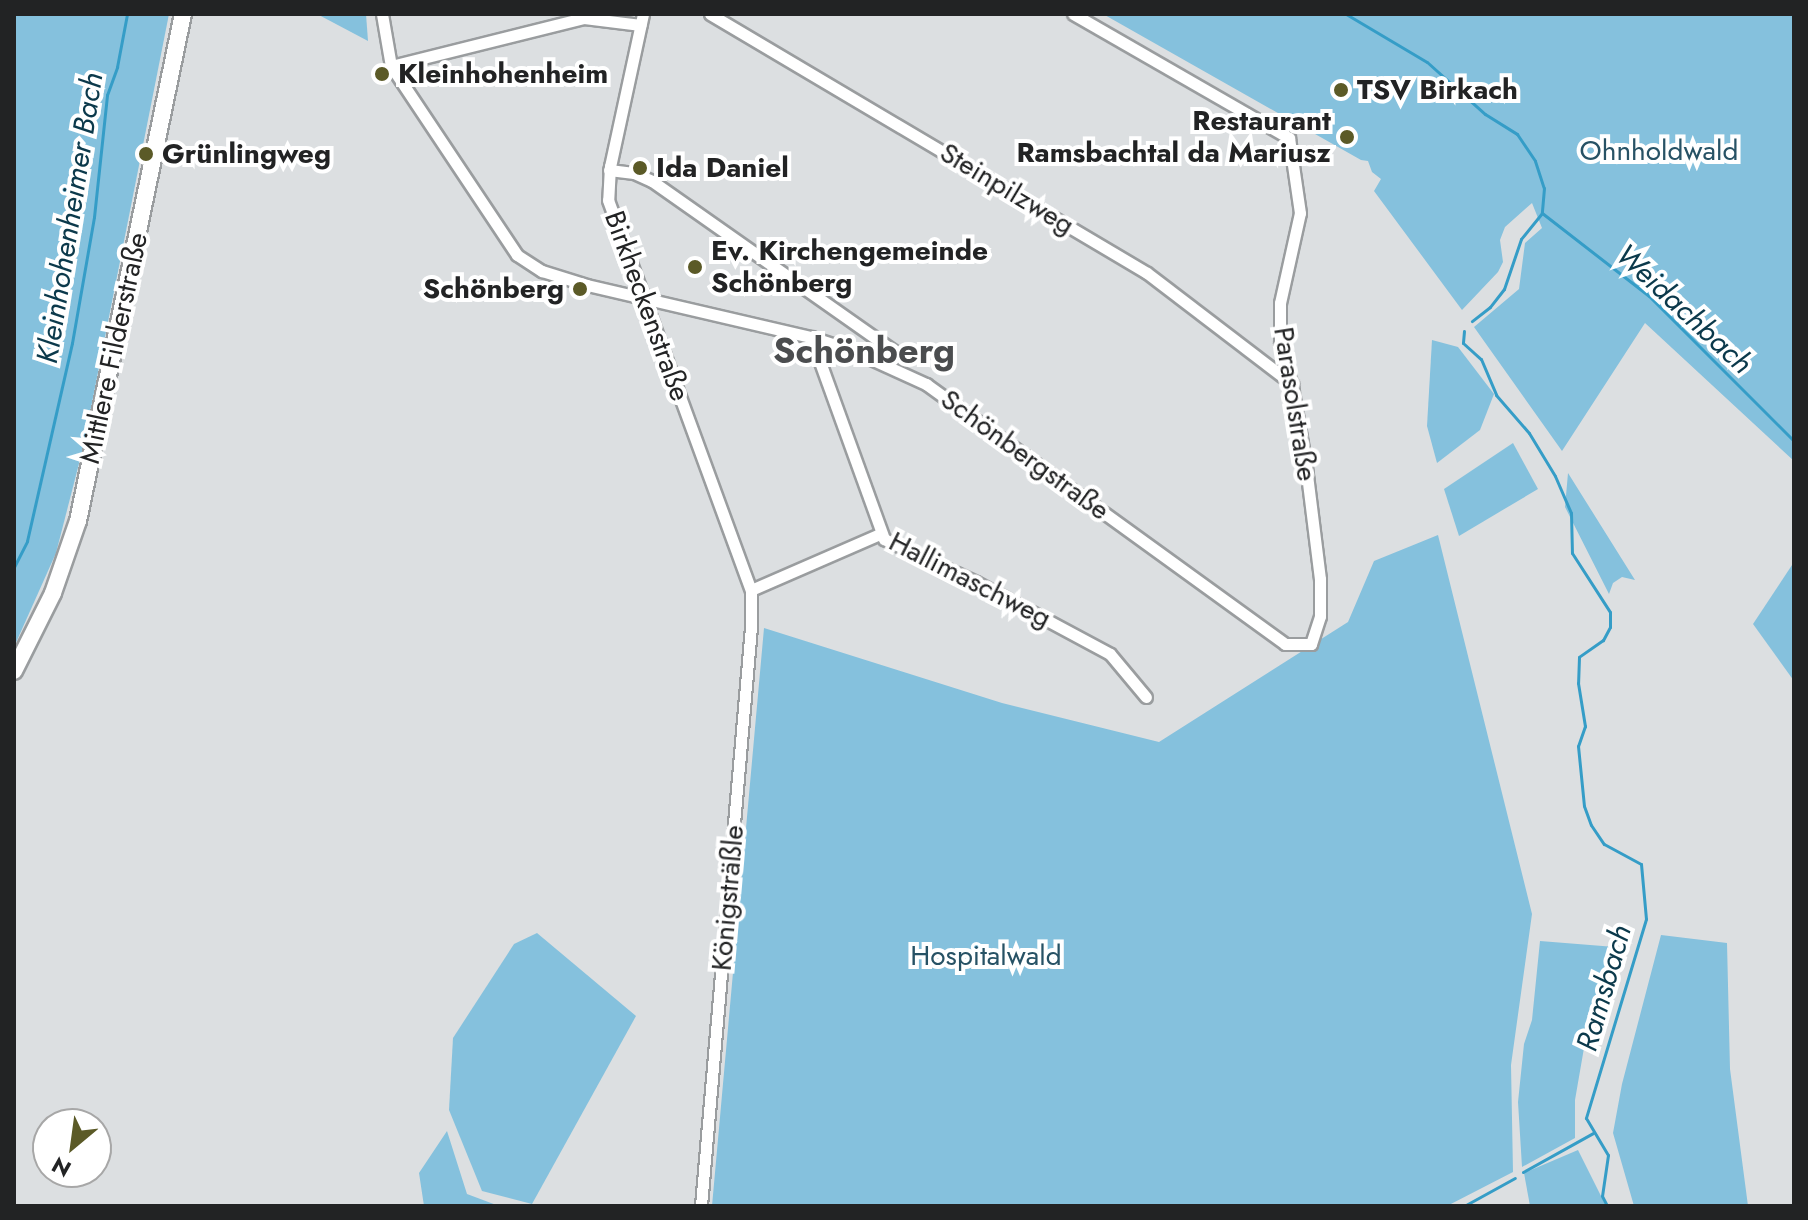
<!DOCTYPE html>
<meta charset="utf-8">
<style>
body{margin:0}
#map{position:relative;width:1808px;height:1220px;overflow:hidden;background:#dcdfe1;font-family:Jost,sans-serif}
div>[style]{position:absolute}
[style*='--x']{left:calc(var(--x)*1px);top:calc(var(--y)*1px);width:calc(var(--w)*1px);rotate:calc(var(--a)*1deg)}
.green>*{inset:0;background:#85c1dd}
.stream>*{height:3px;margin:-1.5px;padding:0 1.5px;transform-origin:1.5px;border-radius:1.5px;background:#359dc7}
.roads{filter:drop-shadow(2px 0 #9a9d9f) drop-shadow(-2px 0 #9a9d9f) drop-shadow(0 2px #9a9d9f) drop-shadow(0 -2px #9a9d9f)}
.street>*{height:11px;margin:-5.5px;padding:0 5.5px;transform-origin:5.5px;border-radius:5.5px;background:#fff}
.secondary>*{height:16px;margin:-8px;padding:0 8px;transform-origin:8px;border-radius:8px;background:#fff}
.dots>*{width:22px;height:22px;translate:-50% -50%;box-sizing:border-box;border:4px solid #fff;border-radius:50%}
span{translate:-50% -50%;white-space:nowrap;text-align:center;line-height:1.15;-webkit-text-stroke:8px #fff;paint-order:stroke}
.poi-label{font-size:28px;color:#222324;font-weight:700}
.left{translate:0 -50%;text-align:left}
.right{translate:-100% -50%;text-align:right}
.park-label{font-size:28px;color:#275265}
.street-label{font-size:28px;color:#222324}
.water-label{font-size:30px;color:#0b394b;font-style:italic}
.district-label{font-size:36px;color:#4b4d4f;font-weight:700}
.frame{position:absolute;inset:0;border:16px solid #222324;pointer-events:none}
.north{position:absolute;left:32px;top:1108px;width:80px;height:80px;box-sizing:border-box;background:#fff;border:2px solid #a7a7a7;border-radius:50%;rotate:209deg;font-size:22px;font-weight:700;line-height:32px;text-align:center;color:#222324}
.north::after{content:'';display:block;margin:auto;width:28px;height:36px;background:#5b5a27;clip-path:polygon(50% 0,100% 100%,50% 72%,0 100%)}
</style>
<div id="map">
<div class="green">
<i style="clip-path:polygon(14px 14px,169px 14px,83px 448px,56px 553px,14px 647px)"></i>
<i style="clip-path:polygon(317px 14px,366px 14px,368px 41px)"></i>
<i style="clip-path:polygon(1103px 14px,1794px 14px,1794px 461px,1645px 323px,1562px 451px,1474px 327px,1519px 289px,1525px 243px,1542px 228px,1532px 203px,1505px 227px,1500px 240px,1503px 262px,1498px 272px,1462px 310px,1374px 191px,1381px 179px,1372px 172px,1368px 161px,1361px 160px)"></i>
<i style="clip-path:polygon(1432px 340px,1458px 347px,1494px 394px,1480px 430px,1437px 463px,1427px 426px)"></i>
<i style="clip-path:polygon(1513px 443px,1538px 489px,1459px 536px,1444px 489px)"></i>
<i style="clip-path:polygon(1568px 473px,1635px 580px,1622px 577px,1613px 583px,1609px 594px,1565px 507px)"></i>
<i style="clip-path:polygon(1438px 535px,1532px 914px,1511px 1065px,1513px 1172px,1447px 1206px,712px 1206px,764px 628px,1002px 703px,1159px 742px,1348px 622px,1374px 561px)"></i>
<i style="clip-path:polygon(1794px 562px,1794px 681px,1753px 624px)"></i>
<i style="clip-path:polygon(537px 933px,636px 1016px,532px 1204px,482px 1191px,449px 1110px,453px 1038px,514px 944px)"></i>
<i style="clip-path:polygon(1661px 935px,1727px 943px,1730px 1069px,1748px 1206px,1634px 1206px,1613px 1133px,1622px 1084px)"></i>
<i style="clip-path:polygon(1540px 941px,1615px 947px,1610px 974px,1584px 1048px,1575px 1100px,1575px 1138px,1522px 1167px,1518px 1102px,1524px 1044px,1532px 1020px)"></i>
<i style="clip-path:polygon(447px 1131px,467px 1194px,499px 1206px,424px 1206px,419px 1173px)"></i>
<i style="clip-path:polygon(1578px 1150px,1606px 1206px,1530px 1206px,1524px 1173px)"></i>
</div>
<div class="stream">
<i style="--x:1346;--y:14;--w:94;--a:30.7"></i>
<i style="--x:1427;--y:62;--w:78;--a:41.9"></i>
<i style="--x:1485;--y:114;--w:38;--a:32"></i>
<i style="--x:1517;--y:134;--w:32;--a:56"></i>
<i style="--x:1535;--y:161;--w:28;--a:72"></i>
<i style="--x:1544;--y:188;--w:25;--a:95"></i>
<i style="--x:1542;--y:213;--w:33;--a:129"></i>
<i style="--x:1521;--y:239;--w:53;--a:108.8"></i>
<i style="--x:1504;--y:289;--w:23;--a:128"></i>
<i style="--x:1490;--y:307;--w:23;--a:142"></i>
<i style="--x:1542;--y:213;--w:135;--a:37.8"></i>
<i style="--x:1649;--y:296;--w:205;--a:45"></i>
<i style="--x:1464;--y:331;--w:12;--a:95"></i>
<i style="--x:1463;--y:343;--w:24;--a:42"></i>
<i style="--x:1481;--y:359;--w:39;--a:67"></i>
<i style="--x:1496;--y:395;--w:50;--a:49"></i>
<i style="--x:1529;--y:433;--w:50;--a:58.8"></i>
<i style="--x:1555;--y:476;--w:40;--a:66.6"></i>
<i style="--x:1571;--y:513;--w:40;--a:88.6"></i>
<i style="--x:1572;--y:553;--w:70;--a:57.2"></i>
<i style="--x:1610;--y:612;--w:15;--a:90"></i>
<i style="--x:1610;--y:627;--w:15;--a:118"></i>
<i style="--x:1603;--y:640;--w:29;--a:145"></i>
<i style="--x:1579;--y:657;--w:26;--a:92"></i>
<i style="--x:1578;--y:683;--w:44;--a:80.8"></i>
<i style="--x:1585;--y:726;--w:21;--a:109"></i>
<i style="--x:1578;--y:746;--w:60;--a:84.3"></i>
<i style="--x:1584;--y:806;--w:20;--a:70"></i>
<i style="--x:1591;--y:825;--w:23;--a:56"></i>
<i style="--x:1604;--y:844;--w:42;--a:28.4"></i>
<i style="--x:1641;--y:864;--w:55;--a:84.8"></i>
<i style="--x:1646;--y:919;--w:208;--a:106.8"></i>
<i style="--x:1586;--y:1118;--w:43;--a:59.3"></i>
<i style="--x:1608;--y:1155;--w:41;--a:98.3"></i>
<i style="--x:1602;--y:1196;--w:11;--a:63"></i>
<i style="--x:14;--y:567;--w:29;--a:-63"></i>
<i style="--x:27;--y:541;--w:203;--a:-77.2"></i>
<i style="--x:72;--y:343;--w:128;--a:-80.1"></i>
<i style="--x:94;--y:217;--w:123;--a:-83.9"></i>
<i style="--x:107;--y:95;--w:30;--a:-70"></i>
<i style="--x:117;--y:67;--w:54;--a:-79.3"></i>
<i style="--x:1523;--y:1172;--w:80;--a:-29.1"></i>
<i style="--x:1464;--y:1206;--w:58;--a:-28.8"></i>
</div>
<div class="roads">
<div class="street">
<i style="--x:382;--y:14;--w:53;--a:80.2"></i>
<i style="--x:391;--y:66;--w:227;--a:56.3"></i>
<i style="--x:517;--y:255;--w:30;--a:33"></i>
<i style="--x:542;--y:271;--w:47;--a:17.3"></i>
<i style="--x:587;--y:285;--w:230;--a:13.1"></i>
<i style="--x:811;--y:337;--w:40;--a:18"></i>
<i style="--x:849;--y:349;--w:85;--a:24.4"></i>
<i style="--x:926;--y:384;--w:443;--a:35.9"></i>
<i style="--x:1285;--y:644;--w:26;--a:0"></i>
<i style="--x:1311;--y:644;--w:29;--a:-72"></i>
<i style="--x:1320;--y:616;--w:37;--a:-90"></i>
<i style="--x:1320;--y:579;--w:114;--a:-97.1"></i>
<i style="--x:1306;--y:466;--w:81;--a:-99.9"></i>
<i style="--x:1292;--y:386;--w:45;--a:-105.6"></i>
<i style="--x:1280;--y:343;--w:40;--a:-90"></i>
<i style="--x:1280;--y:303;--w:92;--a:-77.5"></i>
<i style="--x:1300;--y:213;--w:76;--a:-98.3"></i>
<i style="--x:1289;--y:138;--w:249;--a:-150.1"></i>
<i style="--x:643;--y:14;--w:156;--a:102.2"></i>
<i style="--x:610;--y:166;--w:34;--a:93"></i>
<i style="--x:608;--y:200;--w:415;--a:69.9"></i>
<i style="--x:751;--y:590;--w:37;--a:90"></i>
<i style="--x:751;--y:627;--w:581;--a:94.94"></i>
<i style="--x:710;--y:14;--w:508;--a:30.65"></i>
<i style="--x:1147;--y:273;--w:183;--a:37.4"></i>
<i style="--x:391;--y:66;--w:199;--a:-14"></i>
<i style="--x:584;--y:18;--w:57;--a:7"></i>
<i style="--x:609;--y:170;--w:25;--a:7"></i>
<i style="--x:634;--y:173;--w:20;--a:24"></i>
<i style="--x:652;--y:181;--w:308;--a:35.1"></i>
<i style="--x:811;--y:337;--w:215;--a:70.1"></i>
<i style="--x:884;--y:539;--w:102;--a:25.1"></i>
<i style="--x:976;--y:582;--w:152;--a:28.2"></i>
<i style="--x:1110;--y:654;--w:56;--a:50.1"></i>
<i style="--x:751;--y:590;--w:141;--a:-23.5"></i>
</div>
<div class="secondary">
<i style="--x:14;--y:671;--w:87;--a:-63.4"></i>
<i style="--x:53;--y:593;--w:76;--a:-70.9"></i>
<i style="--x:78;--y:521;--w:518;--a:-78.3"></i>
</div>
</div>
<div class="dots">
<i style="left:382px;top:74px;background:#5b5a27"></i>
<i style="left:1341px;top:90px;background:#5b5a27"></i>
<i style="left:1347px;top:137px;background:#5b5a27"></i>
<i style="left:146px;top:154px;background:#5b5a27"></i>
<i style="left:640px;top:168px;background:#5b5a27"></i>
<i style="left:695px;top:267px;background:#5b5a27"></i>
<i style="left:580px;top:289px;background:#5b5a27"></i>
</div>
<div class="poi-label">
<span class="left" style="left:398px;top:74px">Kleinhohenheim</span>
<span class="left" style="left:1357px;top:90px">TSV Birkach</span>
<span class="right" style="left:1331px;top:137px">Restaurant<br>Ramsbachtal da Mariusz</span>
<span class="left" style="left:162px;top:154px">Grünlingweg</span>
<span class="left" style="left:656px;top:168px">Ida Daniel</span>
<span class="left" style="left:711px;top:267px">Ev. Kirchengemeinde<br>Schönberg</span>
<span class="right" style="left:564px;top:289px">Schönberg</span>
</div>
<div class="park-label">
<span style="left:1659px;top:151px">Ohnholdwald</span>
<span style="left:986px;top:956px">Hospitalwald</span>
</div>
<div class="street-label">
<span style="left:1007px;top:189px;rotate:31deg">Steinpilzweg</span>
<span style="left:647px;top:306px;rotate:70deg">Birkheckenstraße</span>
<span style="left:114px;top:348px;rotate:-78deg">Mittlere Filderstraße</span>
<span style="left:1295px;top:404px;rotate:81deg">Parasolstraße</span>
<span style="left:1025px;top:455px;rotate:36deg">Schönbergstraße</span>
<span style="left:970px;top:580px;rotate:27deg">Hallimaschweg</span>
<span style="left:728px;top:898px;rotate:-85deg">Königsträßle</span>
</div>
<div class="water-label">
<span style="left:70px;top:218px;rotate:-81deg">Kleinhohenheimer Bach</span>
<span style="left:1684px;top:309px;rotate:43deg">Weidachbach</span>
<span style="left:1604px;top:988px;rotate:-74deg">Ramsbach</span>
</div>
<div class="district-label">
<span style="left:864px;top:351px">Schönberg</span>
</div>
<div class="frame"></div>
<div class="north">N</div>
</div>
